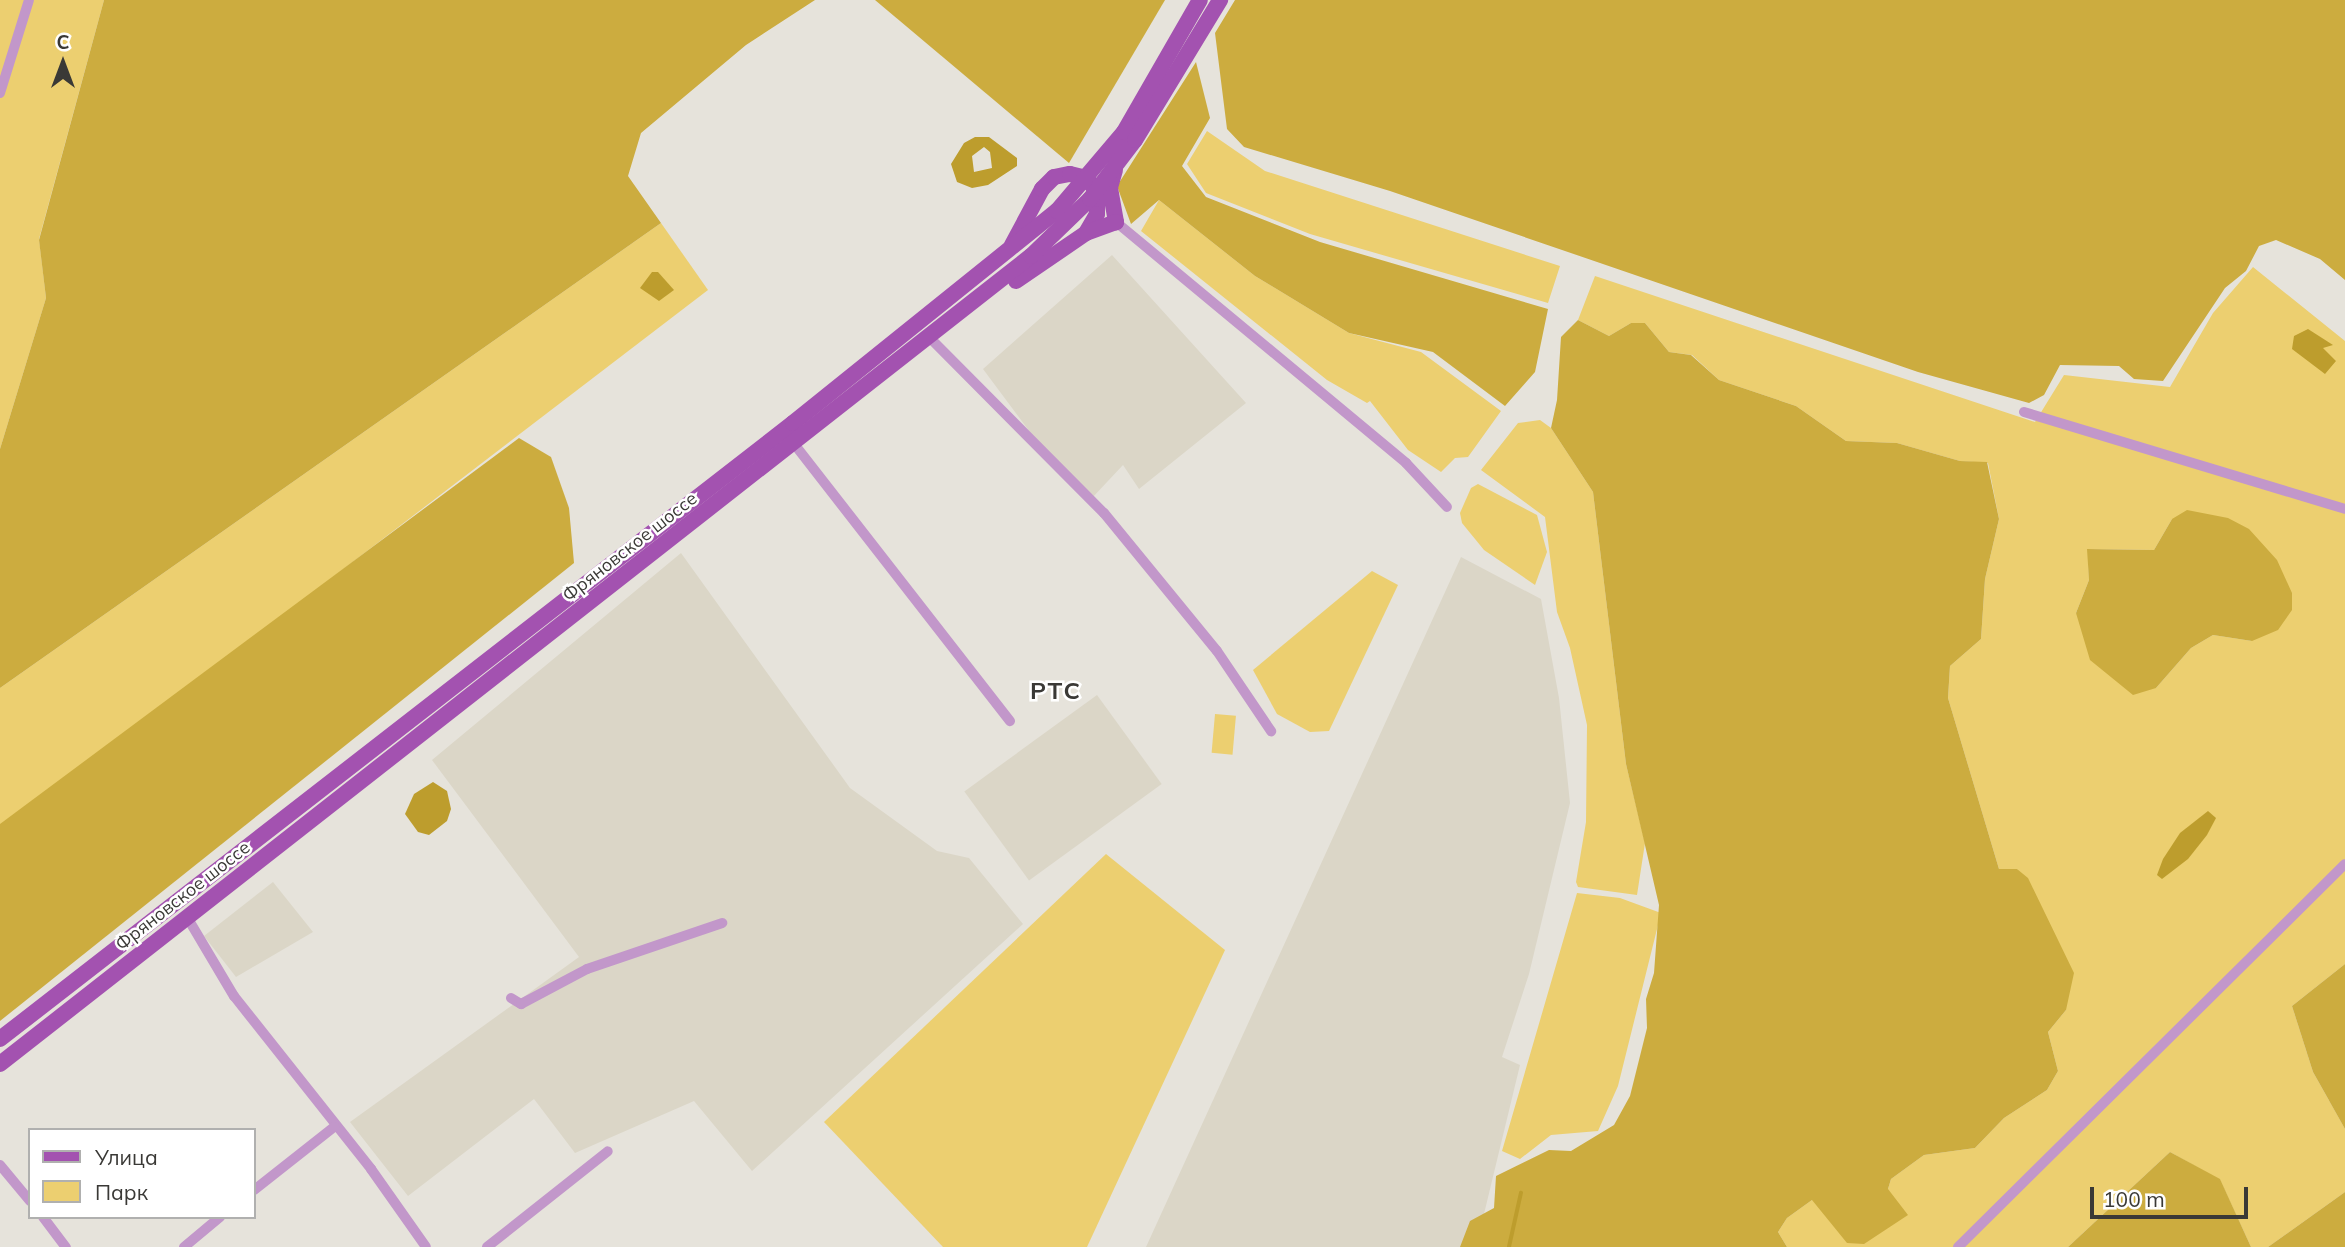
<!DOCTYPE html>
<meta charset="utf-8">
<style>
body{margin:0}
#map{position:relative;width:2345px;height:1247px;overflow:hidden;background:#e6e3db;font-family:Mulish,sans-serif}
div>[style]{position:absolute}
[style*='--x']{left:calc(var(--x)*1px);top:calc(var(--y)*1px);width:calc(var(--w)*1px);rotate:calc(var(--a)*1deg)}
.built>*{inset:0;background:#dbd6c7;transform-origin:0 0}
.green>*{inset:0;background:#eccf70;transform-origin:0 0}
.forest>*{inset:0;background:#ccac3f}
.water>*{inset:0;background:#bd9d2d}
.stream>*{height:3.5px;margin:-1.75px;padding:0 1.75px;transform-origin:1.75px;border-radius:1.75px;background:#bd9d2d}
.street>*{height:10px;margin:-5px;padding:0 5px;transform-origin:5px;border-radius:5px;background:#c297ca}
.primary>*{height:16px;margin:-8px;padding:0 8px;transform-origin:8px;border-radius:8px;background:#a352b0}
span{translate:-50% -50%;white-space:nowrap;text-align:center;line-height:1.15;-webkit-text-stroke:5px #fff;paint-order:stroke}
.street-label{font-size:18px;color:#3a3936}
.district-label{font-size:24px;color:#3a3936;font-weight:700;letter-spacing:2px}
.legend{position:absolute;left:28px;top:1128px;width:228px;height:91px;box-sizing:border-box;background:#fff;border:2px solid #b0b0af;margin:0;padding:9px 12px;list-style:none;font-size:21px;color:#3a3936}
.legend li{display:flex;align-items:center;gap:14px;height:35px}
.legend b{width:35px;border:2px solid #b0b0af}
.north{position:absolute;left:28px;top:28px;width:70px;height:70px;-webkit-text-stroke:5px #fff;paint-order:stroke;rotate:0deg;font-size:19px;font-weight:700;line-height:28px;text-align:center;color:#3a3936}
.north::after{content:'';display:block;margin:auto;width:24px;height:32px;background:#3a3936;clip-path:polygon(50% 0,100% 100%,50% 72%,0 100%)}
.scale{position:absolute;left:2090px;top:1187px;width:158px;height:32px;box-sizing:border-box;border:4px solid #3a3936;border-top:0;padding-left:9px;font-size:21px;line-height:24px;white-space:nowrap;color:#3a3936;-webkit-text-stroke:5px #fff;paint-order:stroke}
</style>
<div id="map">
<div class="built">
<i style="clip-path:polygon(1112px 255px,1246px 403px,1139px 489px,1123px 465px,1092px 498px,1062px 475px,983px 369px)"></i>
<i style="clip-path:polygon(681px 553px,850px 788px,937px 851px,969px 858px,1023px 924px,752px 1171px,694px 1101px,575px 1153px,534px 1099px,408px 1196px,350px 1122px,579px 957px,432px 760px)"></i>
<i style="clip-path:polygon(1461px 557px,1541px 599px,1559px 698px,1570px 803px,1529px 974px,1502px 1057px,1520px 1065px,1476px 1247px,1146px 1247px)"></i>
<i style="left:1097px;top:695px;width:110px;height:164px;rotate:54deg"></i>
<i style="clip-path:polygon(273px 882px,313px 932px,236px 977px,204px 936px)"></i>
</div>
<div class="green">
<i style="clip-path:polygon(0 0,104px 0,39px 239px,46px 298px,0 449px)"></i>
<i style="clip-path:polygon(1207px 131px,1265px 171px,1560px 266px,1548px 303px,1310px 234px,1206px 193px,1187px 164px)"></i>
<i style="clip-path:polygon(1159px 200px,1255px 276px,1349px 333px,1421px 352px,1501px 411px,1468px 457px,1455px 458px,1441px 472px,1408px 450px,1370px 401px,1367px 403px,1327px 380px,1141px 231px)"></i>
<i style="clip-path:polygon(661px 223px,708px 290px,0 832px,0 688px)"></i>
<i style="clip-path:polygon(evenodd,2253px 267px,2345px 341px,2345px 964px,2292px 1006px,2313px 1072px,2345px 1129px,2345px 1192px,2268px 1247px,2251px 1247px,2220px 1180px,2170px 1152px,2068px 1247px,1787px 1247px,1778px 1232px,1787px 1218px,1812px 1200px,1888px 1189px,1891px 1179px,1924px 1155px,1975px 1148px,2004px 1118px,2047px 1090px,2058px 1071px,2048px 1032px,2066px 1010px,2017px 869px,1999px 869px,1948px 698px,1950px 666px,1981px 639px,1985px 579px,1999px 519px,1988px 463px,1960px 461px,1897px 443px,1846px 441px,1796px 406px,1719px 380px,1692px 355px,1669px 352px,1645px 323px,1631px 323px,1609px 336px,1578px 320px,1595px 276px,2035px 422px,2064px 375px,2170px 387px,2213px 313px,2253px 267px,2172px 519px,2252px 641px,2213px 635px,2191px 648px,2156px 688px,2076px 613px,2089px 580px,2088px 549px,2154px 550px,2172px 519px)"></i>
<i style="clip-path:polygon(1540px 420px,1551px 428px,1593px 492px,1626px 764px,1645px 843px,1637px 895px,1578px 887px,1576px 882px,1586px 822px,1587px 725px,1570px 648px,1557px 612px,1545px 517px,1481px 470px,1518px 423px)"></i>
<i style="clip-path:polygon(1478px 484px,1537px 515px,1547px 552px,1535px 585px,1484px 550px,1462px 523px,1460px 513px,1471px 488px)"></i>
<i style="clip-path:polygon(1372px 571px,1398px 585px,1329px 731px,1310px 732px,1277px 714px,1253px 670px)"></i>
<i style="left:1215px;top:714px;width:21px;height:39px;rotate:5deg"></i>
<i style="clip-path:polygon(1106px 854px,1225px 950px,1087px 1247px,943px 1247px,824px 1122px)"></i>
<i style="clip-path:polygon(1577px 893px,1620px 898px,1661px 913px,1618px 1086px,1598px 1131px,1551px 1135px,1520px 1159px,1502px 1151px)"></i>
</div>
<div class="forest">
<i style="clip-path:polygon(104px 0,815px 0,746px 45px,641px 133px,628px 176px,661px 223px,0 688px,0 449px,46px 298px,39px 240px)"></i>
<i style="clip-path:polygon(875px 0,1165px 0,1069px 163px)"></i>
<i style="clip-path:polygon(1235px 0,2345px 0,2345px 280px,2320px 259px,2276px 240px,2259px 246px,2246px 271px,2225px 288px,2163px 381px,2134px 379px,2119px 366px,2060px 365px,2044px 395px,2029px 403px,1918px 372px,1390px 191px,1244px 147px,1227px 129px,1215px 33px)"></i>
<i style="clip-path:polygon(1196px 62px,1210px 118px,1182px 166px,1206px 197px,1320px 242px,1548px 309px,1535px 372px,1505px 406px,1433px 352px,1349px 333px,1255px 276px,1159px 200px,1131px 224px,1117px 186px)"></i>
<i style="clip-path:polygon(1578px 320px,1609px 336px,1631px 323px,1645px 323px,1669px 352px,1691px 355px,1719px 380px,1796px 406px,1846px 441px,1897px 443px,1960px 461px,1987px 462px,1999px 519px,1985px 579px,1981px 639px,1950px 666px,1948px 698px,1999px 869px,2017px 869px,2028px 878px,2074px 973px,2066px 1010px,2048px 1032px,2058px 1071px,2047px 1090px,2004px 1118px,1975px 1148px,1924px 1155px,1891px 1179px,1888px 1189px,1908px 1215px,1864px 1244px,1847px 1243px,1812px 1200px,1787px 1218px,1778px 1232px,1787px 1247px,1460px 1247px,1470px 1221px,1494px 1208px,1496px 1176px,1549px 1150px,1571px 1151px,1614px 1125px,1630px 1096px,1647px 1028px,1646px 999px,1654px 973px,1659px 905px,1626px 764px,1593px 492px,1551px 428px,1557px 400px,1561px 337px)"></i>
<i style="clip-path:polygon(519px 438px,551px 457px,569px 508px,574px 563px,0 1021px,0 824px)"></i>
<i style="clip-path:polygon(2187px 510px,2228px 518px,2249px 529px,2277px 560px,2292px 593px,2292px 610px,2278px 630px,2252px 641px,2213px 635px,2191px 648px,2156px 688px,2133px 695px,2090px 660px,2076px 613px,2089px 580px,2087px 549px,2154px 550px,2172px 519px)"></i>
<i style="clip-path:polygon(2345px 964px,2345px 1129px,2313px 1072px,2292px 1006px)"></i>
<i style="clip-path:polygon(2170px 1152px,2220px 1179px,2251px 1247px,2068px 1247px)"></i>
<i style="clip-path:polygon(2345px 1192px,2345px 1247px,2268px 1247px)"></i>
</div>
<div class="water">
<i style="clip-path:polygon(evenodd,975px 137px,989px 137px,1017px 158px,1017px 166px,988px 185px,972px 188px,957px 182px,951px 164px,964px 143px,975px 137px,984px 147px,990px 152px,992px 168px,974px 172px,972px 156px,984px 147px)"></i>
<i style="clip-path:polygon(652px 272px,658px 272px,674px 290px,659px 301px,640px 288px)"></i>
<i style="clip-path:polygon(2308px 329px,2333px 345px,2323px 348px,2336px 361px,2325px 374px,2292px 349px,2294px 336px)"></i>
<i style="clip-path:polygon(433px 782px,447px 791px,451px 809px,447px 821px,429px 835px,418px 832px,405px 814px,414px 794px)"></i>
<i style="clip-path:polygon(2208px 811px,2216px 818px,2207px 835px,2188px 859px,2162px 879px,2157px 875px,2163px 859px,2180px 833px)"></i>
</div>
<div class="stream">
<i style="--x:1509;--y:1247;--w:55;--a:-77.5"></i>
</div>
<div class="street">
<i style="--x:0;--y:93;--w:97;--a:-72.7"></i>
<i style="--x:1116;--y:222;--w:377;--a:39.7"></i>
<i style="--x:1406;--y:463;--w:60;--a:47"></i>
<i style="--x:930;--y:338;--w:247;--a:45.2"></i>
<i style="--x:1104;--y:513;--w:178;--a:50.7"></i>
<i style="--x:1217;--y:651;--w:97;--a:56"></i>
<i style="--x:2024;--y:412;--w:335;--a:16.8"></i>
<i style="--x:795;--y:445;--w:350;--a:52.1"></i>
<i style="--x:187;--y:917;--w:92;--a:59.3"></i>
<i style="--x:234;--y:996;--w:221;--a:51.6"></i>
<i style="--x:371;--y:1169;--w:95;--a:54.8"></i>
<i style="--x:511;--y:998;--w:12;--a:31"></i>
<i style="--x:521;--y:1004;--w:75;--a:-27.9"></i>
<i style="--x:587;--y:969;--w:143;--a:-18.8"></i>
<i style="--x:0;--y:1165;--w:47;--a:50.2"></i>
<i style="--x:254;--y:1190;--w:102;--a:-38.2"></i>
<i style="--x:43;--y:1217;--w:38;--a:53"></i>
<i style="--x:184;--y:1247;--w:47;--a:-39.8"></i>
<i style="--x:487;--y:1247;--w:154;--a:-38.4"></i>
<i style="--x:1958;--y:1247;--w:544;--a:-44.7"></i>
</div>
<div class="primary">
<i style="--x:1115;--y:170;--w:19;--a:106"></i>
<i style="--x:1110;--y:188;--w:35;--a:80"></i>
<i style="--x:1012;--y:245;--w:64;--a:-61.8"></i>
<i style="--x:1042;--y:189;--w:17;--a:-45"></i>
<i style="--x:1054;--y:177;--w:16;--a:-11"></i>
<i style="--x:1070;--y:174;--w:16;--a:14"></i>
<i style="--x:1086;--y:178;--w:17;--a:50"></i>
<i style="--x:1097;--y:191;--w:23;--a:90"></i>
<i style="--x:1097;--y:214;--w:22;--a:120"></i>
<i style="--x:1016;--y:281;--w:85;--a:-34.4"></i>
<i style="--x:1086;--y:233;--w:32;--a:-20"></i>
<i style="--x:0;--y:1039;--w:1004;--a:-37.84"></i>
<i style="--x:793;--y:423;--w:339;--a:-38.8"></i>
<i style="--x:1057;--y:211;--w:104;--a:-49.7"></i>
<i style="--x:1124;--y:132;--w:152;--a:-60.1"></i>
<i style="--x:0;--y:1064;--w:1310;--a:-38.09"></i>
<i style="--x:1031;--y:256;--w:82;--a:-44"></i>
<i style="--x:1090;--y:199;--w:74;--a:-52.7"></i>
<i style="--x:1135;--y:140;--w:164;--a:-58.7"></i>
</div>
<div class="street-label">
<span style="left:630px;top:547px;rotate:-38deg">Фряновское шоссе</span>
<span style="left:183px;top:896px;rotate:-38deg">Фряновское шоссе</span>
</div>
<div class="district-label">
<span style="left:1056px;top:691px">РТС</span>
</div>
<ul class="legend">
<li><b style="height:9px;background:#a352b0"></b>Улица</li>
<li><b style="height:19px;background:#eccf70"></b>Парк</li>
</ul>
<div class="north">С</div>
<div class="scale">100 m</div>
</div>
